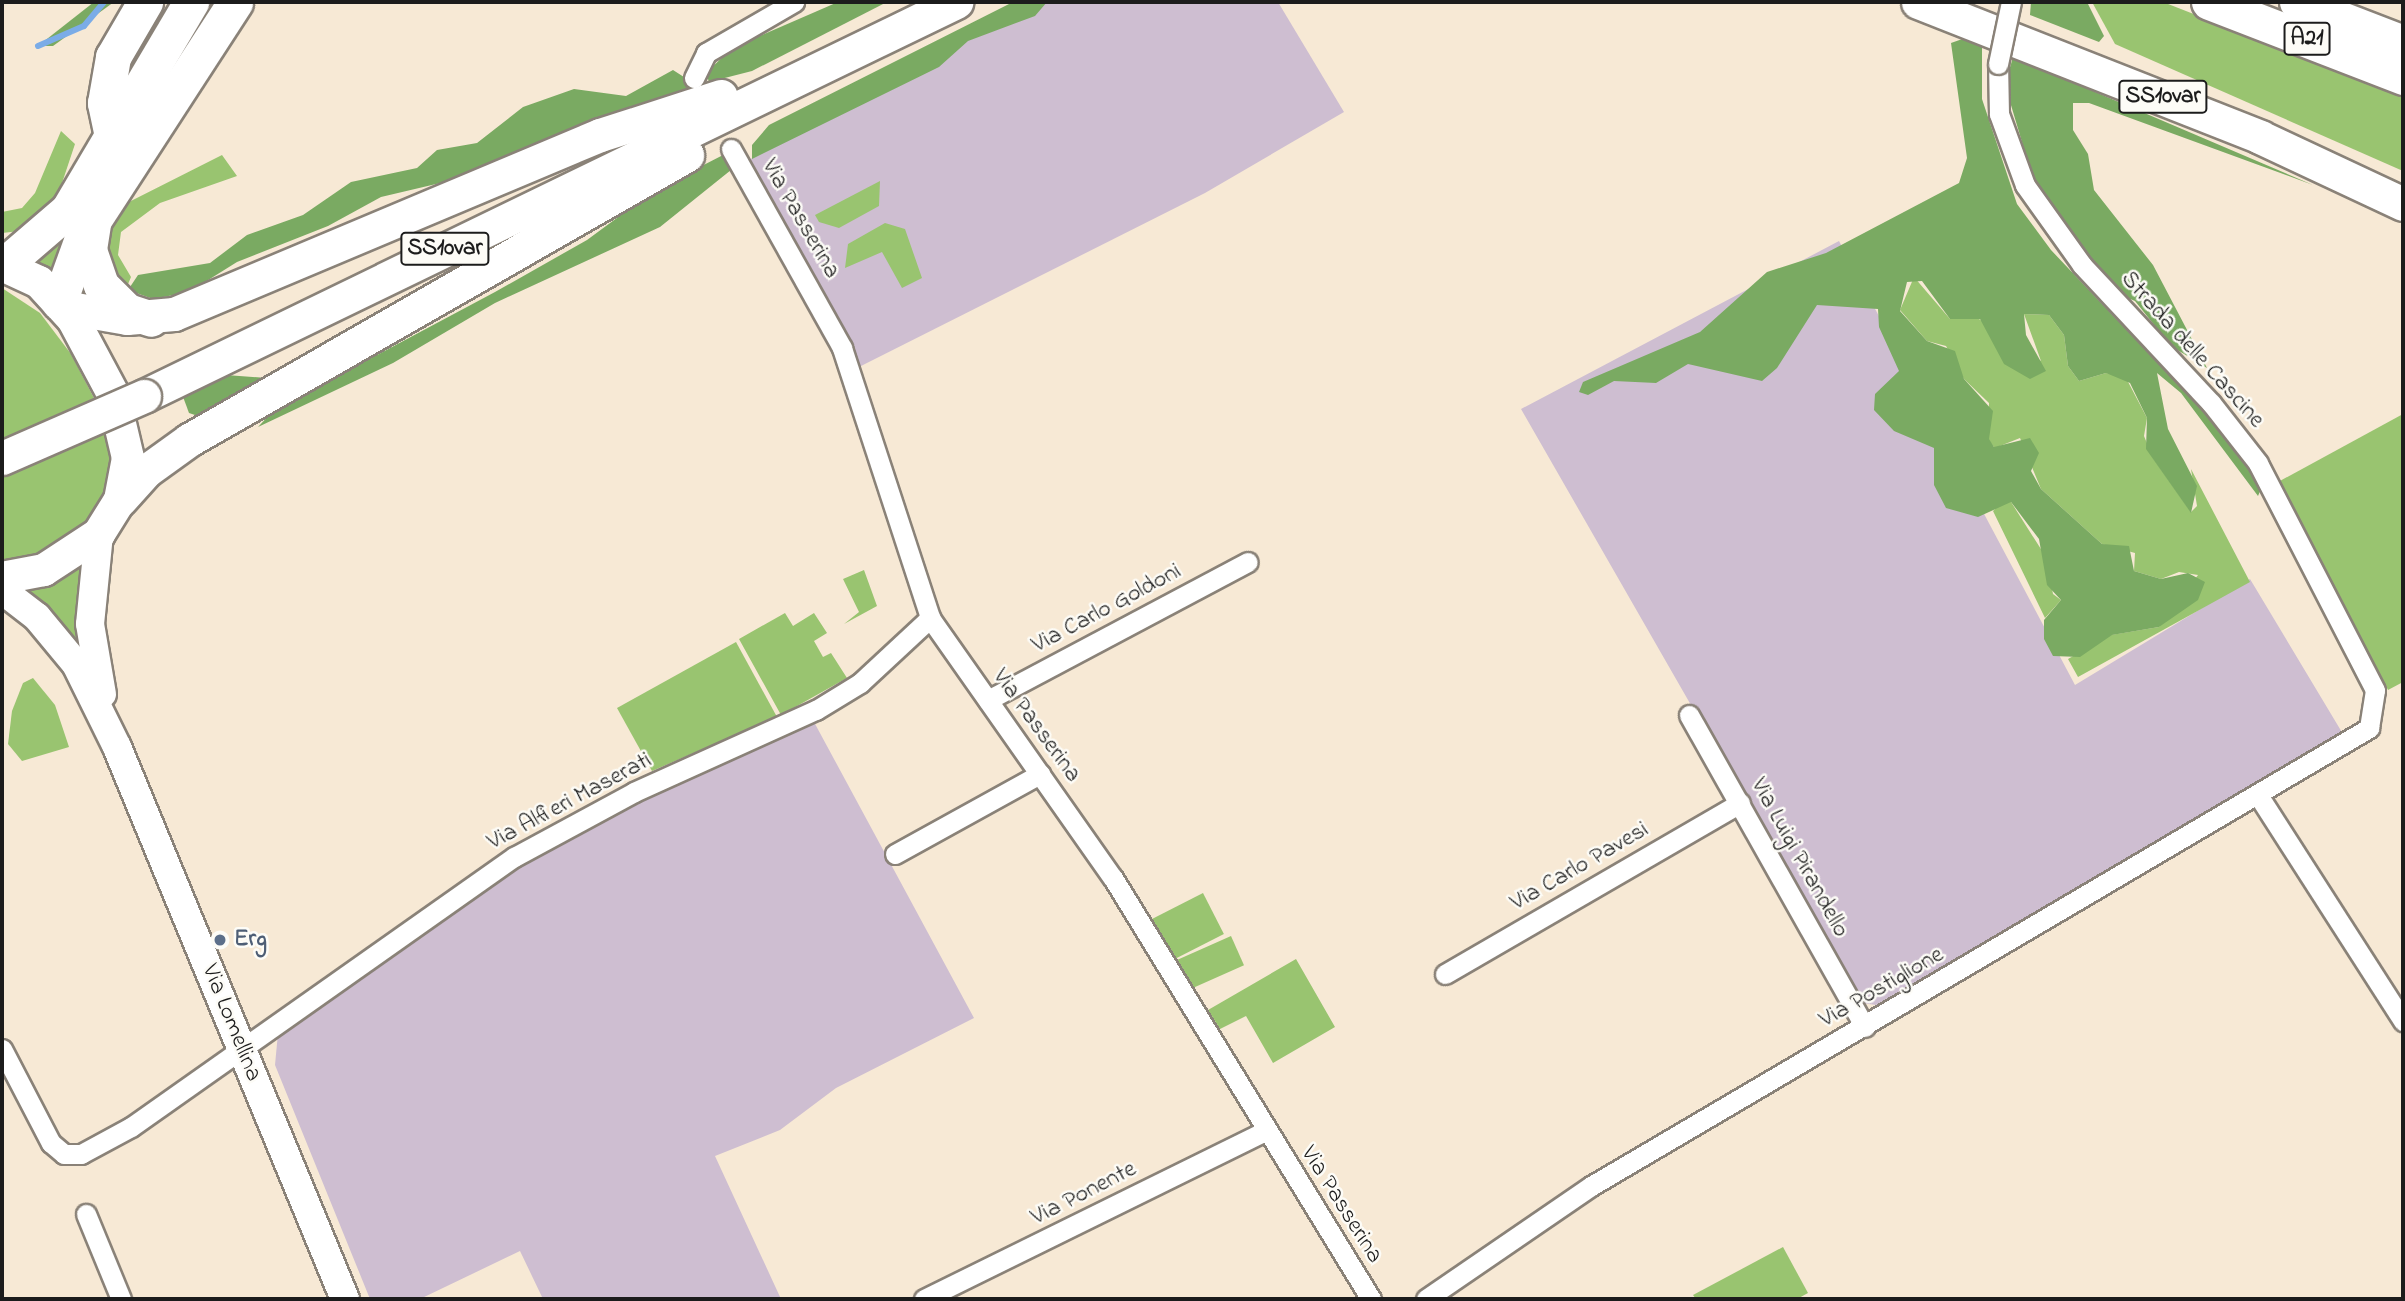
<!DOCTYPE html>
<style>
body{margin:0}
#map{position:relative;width:2405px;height:1301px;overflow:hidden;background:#f7e9d5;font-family:"Indie Flower",sans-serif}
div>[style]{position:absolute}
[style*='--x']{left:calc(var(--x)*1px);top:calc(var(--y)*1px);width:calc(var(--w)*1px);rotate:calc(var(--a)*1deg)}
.industrial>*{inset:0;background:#cebed1}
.green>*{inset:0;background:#99c470;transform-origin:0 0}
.forest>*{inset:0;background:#7aaa62}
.stream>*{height:6px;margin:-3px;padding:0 3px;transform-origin:3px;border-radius:3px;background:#7bace7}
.roads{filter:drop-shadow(2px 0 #8a8278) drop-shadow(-2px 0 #8a8278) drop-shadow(0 2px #8a8278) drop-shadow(0 -2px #8a8278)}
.minor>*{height:19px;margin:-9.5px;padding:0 9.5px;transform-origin:9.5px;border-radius:9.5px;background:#fff}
.secondary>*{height:28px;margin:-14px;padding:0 14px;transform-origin:14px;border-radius:14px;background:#fff}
.primary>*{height:32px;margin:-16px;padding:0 16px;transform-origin:16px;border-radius:16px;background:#fff}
.trunk>*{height:33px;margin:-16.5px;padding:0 16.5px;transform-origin:16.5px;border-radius:16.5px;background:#fff}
.motorway>*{height:35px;margin:-17.5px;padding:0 17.5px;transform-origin:17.5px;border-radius:17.5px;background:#fff}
.bridges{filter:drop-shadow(2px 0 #8a8278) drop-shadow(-2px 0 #8a8278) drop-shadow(0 2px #8a8278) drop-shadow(0 -2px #8a8278)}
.minor-bridge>*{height:19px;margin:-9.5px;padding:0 9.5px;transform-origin:9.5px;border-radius:9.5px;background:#fff}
.trunk-bridge>*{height:33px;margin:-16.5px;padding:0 16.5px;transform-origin:16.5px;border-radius:16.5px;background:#fff}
.dots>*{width:19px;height:19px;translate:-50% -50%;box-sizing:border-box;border:4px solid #fdfcf7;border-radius:50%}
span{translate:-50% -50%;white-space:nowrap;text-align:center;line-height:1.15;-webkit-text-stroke:5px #fdfcf7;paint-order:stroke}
.shield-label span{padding:2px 5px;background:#fdfcf7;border:2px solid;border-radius:5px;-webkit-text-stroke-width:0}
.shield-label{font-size:23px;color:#1c1c1c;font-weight:700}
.street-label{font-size:24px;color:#1c1c1c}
.service-label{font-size:24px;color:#4e5e75;font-weight:700}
.left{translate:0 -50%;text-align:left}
.frame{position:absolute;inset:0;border:4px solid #1c1c1c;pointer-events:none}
</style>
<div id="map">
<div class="industrial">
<i style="clip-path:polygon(1036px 2px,1278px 2px,1344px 112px,1205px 193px,859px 367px,745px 162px)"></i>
<i style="clip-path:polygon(1839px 241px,2075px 685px,2250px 579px,2343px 734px,1876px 1005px,1862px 1003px,1521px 409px)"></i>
<i style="clip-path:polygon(814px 722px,974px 1018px,836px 1088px,780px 1130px,715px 1156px,781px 1299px,543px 1299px,520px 1251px,420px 1299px,370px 1299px,275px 1065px,278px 1033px,453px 903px,609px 811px)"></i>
</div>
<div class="green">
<i style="clip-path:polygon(2092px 2px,2163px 2px,2403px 96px,2403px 171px,2115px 44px)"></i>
<i style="clip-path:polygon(61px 131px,75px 144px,57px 198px,20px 231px,2px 233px,2px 212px,22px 208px,35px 193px)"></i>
<i style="clip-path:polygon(222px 155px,237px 176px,160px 203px,121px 232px,118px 255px,131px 277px,126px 289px,106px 269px,104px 228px,121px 206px)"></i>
<i style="clip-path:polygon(880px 181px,879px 206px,839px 228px,819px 222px,815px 215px)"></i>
<i style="clip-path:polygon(885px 223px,905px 229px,922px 278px,902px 288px,882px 252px,845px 268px,848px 244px)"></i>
<i style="clip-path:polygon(73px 227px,54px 281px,22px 262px)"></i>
<i style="clip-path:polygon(1914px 277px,1950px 319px,1979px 319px,2041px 361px,2024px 314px,2049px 315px,2064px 335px,2068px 366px,2079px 381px,2106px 373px,2125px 376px,2147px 418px,2144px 436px,2153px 458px,2191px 512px,2197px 506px,2191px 469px,2250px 582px,2078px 677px,2068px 659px,2111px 635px,2159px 627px,2198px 575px,2179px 572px,2161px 579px,2134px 571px,2135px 553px,2102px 544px,2041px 489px,2020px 438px,1995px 448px,1988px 440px,1989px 403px,1964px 379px,1946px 346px,1927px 341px,1900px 310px)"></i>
<i style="clip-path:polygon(2px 288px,40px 313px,71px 354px,106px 421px,113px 470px,93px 521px,60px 550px,2px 563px)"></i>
<i style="clip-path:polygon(2403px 414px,2403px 682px,2388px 690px,2278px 482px)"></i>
<i style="clip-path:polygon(2002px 502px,2011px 502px,2046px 557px,2053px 594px,2061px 600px,2045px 618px,1993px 511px)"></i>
<i style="clip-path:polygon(85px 560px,77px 605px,83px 664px,13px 589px)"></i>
<i style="clip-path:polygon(864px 570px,877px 606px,844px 624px,859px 612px,843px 579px)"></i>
<i style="clip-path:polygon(785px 613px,793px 626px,814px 613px,827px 633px,814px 641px,823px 657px,831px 653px,847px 678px,781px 715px,739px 639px)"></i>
<i style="clip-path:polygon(736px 642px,777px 717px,652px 771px,617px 708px)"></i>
<i style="clip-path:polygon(33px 678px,55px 705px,69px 747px,22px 761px,8px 744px,12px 711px,23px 683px)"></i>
<i style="left:1203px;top:893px;width:46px;height:60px;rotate:63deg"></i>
<i style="left:1231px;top:936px;width:32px;height:61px;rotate:66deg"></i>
<i style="clip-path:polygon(1296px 959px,1335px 1027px,1273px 1063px,1246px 1016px,1220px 1029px,1208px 1010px)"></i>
<i style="clip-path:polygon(1783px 1247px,1808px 1293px,1797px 1299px,1696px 1299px,1693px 1295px)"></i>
</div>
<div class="forest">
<i style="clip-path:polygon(94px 2px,114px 2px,53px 46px,38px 46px)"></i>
<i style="clip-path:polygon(838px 2px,887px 2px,752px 71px,709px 82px,706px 73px,732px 48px)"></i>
<i style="clip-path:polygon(1013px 2px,1047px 2px,1035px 16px,968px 41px,939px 67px,752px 159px,752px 145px,769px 125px)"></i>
<i style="clip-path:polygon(2031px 2px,2087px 2px,2104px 36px,2099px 42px,2030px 15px)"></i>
<i style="clip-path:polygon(1968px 37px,1982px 42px,1982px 99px,2017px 204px,2051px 250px,2226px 435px,2261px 489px,2258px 496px,2181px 393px,2157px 373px,2168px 429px,2197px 486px,2191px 513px,2146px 449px,2147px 418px,2130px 383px,2106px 373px,2079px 381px,2068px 366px,2064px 335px,2049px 315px,2024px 314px,2026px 335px,2046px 371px,2030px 379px,2004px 364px,1980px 319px,1950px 319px,1922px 281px,1907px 282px,1900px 311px,1927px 341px,1955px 351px,1964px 379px,1993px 411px,1989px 439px,1994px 447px,2030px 438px,2039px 453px,2031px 471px,2041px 489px,2102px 544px,2129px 546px,2134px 571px,2161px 579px,2188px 573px,2205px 582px,2198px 600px,2159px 627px,2112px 635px,2080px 657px,2053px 656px,2044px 639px,2044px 620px,2061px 600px,2047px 585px,2039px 539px,2011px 502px,1978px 517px,1946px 508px,1934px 485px,1934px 448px,1894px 431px,1874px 410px,1875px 394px,1899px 371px,1879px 327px,1878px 309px,1817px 305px,1777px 368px,1762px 381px,1688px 364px,1656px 383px,1614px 381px,1588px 395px,1579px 392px,1583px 382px,1700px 332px,1767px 272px,1826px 253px,1959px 183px,1967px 158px,1951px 43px)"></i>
<i style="clip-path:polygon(2013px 57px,2313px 185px,2089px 103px,2073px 103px,2073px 130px,2088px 154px,2094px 190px,2153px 265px,2207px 368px,2171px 346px,2135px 301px,2121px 295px,2036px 189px,2005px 85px)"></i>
<i style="clip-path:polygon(673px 70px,687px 79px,688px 95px,661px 97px,572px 128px,453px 180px,381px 197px,328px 226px,237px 262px,189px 292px,153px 299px,128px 290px,138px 275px,210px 263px,247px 235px,303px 215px,351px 182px,417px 168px,437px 150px,477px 143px,523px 107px,574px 89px,626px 96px)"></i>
<i style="clip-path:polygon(725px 154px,731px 170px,660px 227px,495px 303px,393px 363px,258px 427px,274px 410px,495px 292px,587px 240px,655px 190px)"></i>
<i style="clip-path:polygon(226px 375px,267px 378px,201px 417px,189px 413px,182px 394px)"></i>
</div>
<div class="stream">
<i style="--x:38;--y:46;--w:50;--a:-23.5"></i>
<i style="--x:84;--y:26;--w:31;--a:-50"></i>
</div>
<div class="roads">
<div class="minor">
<i style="--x:694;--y:78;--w:28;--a:-64"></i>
<i style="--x:706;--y:53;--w:102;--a:-30.1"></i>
<i style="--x:731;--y:149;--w:228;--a:60.8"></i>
<i style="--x:842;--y:348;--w:284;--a:71.9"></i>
<i style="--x:930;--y:618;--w:318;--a:54.9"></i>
<i style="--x:1113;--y:878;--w:494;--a:58.5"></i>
<i style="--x:988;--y:700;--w:294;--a:-28"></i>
<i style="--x:1689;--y:715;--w:358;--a:60.6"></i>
<i style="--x:2258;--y:795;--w:269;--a:57.3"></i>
<i style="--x:895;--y:854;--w:166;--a:-28.9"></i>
<i style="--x:1445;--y:974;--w:341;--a:-30.1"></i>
<i style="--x:2;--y:1049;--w:106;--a:62.5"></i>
<i style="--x:51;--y:1143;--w:17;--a:40"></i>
<i style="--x:64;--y:1154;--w:17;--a:0"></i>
<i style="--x:81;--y:1154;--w:57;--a:-28.4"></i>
<i style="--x:131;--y:1127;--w:469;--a:-35.2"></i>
<i style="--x:514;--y:857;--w:136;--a:-28.4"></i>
<i style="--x:634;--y:792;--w:200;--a:-24.3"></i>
<i style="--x:816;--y:710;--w:52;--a:-31.5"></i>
<i style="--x:860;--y:683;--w:96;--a:-42.9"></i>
<i style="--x:86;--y:1214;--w:92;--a:67.6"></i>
<i style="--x:924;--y:1299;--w:381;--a:-26.2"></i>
<i style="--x:1426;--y:1299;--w:200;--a:-34.4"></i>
<i style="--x:1591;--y:1186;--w:903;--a:-30.48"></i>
<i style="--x:2369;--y:728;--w:38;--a:-81"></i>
<i style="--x:2375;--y:690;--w:255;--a:-117.3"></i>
<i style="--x:2258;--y:463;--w:76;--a:-128.1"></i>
<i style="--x:2211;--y:403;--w:189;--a:-133.1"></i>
<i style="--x:2082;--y:265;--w:98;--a:-125.5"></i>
<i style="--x:2025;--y:185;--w:76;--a:-110.1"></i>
<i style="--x:1999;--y:114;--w:50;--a:-91.1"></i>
</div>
<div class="secondary">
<i style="--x:99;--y:534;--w:90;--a:95.7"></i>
<i style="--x:90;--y:624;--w:71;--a:80.3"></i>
<i style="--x:2;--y:590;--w:44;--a:37.6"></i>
<i style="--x:37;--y:617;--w:61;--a:50.3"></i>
<i style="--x:76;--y:664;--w:93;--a:63.7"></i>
<i style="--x:117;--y:747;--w:597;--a:67.56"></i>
</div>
<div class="primary">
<i style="--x:2;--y:265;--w:41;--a:24.7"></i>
<i style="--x:39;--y:282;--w:50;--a:47.4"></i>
<i style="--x:73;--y:319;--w:85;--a:61.9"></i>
<i style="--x:113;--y:394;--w:66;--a:76.8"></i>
<i style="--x:128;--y:458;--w:43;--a:100.8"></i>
<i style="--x:120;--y:500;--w:40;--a:122"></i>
<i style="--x:99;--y:534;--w:66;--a:146.8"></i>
<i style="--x:44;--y:570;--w:43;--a:169.2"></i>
</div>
<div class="trunk">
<i style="--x:1918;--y:2;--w:368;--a:21.5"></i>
<i style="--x:2260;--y:137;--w:158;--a:25.1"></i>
<i style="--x:64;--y:307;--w:64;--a:9.9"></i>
<i style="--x:127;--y:318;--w:47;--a:-4.9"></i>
<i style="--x:174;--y:314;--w:462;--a:-22.8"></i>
<i style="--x:600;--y:135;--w:127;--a:-17.9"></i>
<i style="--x:144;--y:396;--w:903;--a:-25.88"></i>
<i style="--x:120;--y:500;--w:39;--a:-48"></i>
<i style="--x:146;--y:471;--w:53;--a:-35.8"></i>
<i style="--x:189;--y:440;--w:574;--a:-29.78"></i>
</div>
<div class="motorway">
<i style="--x:2209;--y:2;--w:208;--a:21.1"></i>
<i style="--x:2297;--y:2;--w:114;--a:21.1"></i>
<i style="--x:112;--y:136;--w:34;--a:-102"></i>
<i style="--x:105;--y:103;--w:47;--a:-80.1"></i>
<i style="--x:113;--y:57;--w:64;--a:-59.8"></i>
<i style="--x:93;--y:224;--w:26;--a:99"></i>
<i style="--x:89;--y:250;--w:37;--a:71"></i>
<i style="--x:101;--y:285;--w:37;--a:45"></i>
<i style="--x:127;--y:311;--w:25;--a:18"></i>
<i style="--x:4;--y:265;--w:84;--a:-40.7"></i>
<i style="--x:68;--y:210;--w:242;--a:-59.4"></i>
<i style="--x:59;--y:302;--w:68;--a:-70.2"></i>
<i style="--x:82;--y:238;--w:281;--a:-57"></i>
</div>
</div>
<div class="bridges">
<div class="minor-bridge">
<i style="--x:1998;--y:64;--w:63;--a:-78.2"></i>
</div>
<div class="trunk-bridge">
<i style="--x:2;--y:458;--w:155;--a:-23.6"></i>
</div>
</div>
<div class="dots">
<i style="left:220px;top:940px;background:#5c6f8a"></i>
</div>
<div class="shield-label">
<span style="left:2307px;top:39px">A21</span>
<span style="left:2163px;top:97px">SS10var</span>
<span style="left:445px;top:249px">SS10var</span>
</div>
<div class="street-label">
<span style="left:800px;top:219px;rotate:60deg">Via Passerina</span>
<span style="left:2192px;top:350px;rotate:48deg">Strada delle Cascine</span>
<span style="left:1107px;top:609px;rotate:-28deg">Via Carlo Goldoni</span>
<span style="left:1036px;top:726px;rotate:54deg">Via Passerina</span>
<span style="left:570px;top:802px;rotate:-28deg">Via Alfieri Maserati</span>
<span style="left:1799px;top:858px;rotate:61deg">Via Luigi Pirandello</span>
<span style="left:1580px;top:867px;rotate:-30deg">Via Carlo Pavesi</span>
<span style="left:1882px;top:988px;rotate:-30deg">Via Postiglione</span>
<span style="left:231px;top:1023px;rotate:68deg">Via Lomellina</span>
<span style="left:1084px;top:1194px;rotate:-27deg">Via Ponente</span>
<span style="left:1341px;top:1205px;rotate:58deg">Via Passerina</span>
</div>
<div class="service-label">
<span class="left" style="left:234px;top:940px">Erg</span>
</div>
<div class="frame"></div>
</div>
